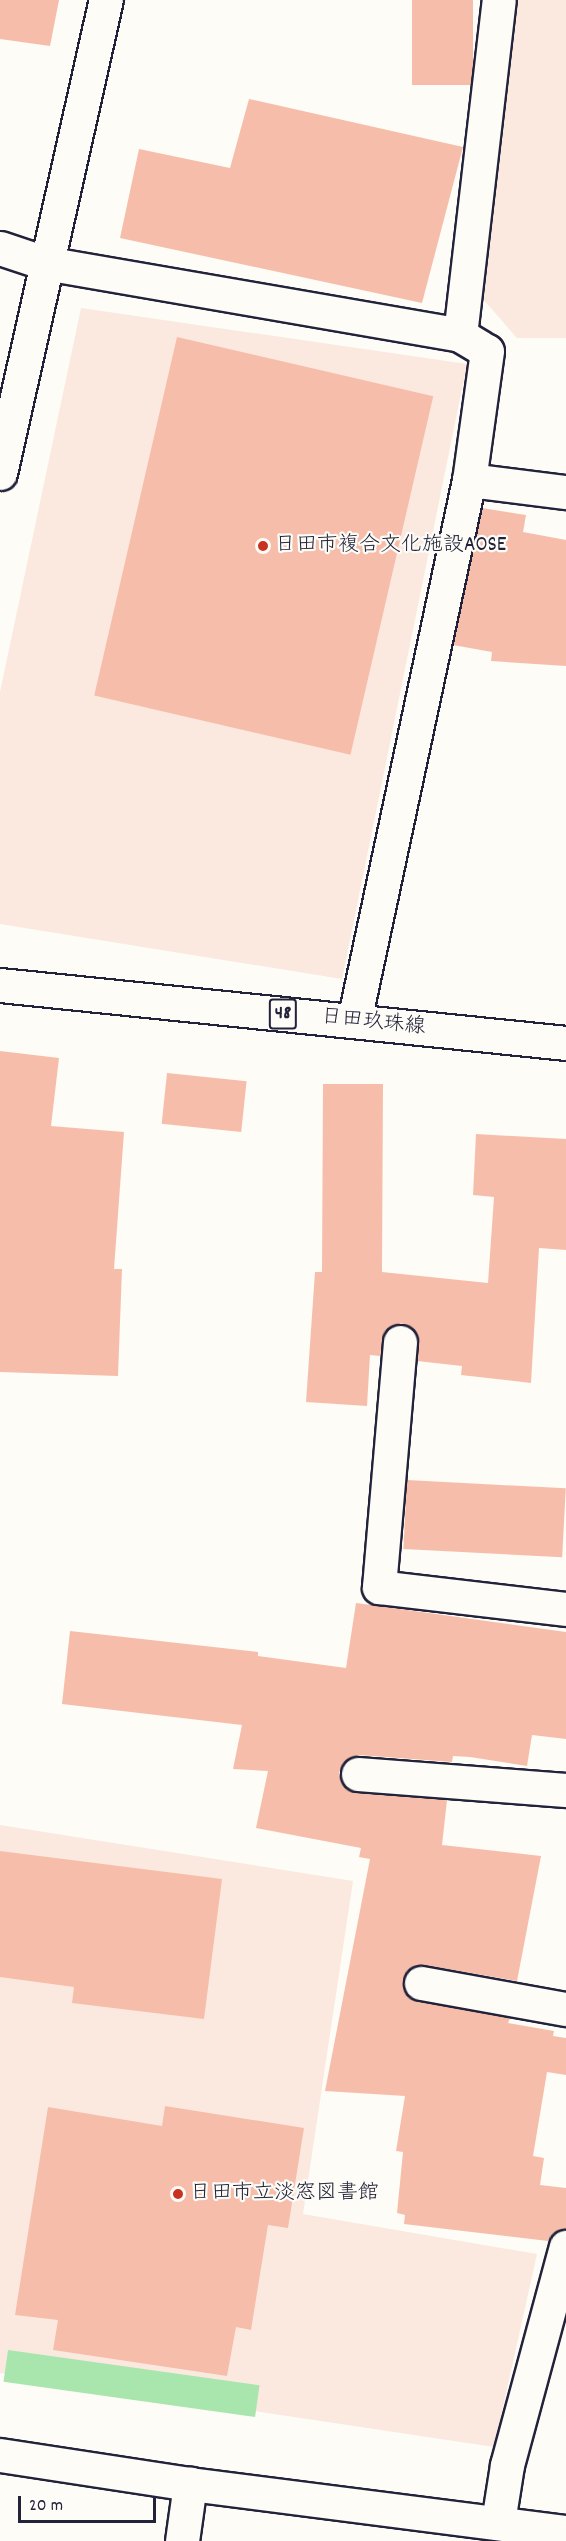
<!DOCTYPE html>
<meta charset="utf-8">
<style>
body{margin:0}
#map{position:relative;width:566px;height:2541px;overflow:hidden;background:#fdfcf7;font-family:Dekko,"Klee One",sans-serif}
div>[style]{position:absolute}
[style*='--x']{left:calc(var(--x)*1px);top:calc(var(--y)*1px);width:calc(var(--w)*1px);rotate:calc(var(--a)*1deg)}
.built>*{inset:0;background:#fbe9e0}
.green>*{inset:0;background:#a8e6ae;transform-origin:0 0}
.building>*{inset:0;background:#f6beaa;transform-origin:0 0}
.roads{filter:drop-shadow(2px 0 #22223b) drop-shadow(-2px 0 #22223b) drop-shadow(0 2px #22223b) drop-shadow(0 -2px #22223b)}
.minor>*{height:33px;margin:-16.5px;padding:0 16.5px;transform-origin:16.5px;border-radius:16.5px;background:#fdfcf7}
.tertiary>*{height:33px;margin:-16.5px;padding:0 16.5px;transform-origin:16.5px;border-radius:16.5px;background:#fdfcf7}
.primary>*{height:33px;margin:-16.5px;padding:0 16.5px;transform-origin:16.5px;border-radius:16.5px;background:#fdfcf7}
.dots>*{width:16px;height:16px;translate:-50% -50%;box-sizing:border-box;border:3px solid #fdfcf7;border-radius:50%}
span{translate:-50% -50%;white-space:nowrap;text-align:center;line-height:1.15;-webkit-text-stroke:4.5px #fdfcf7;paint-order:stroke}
.shield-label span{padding:2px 4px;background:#fdfcf7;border:2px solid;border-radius:4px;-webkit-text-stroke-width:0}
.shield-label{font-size:20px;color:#22223b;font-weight:700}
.poi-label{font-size:21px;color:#22223b}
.left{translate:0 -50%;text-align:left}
.street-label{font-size:21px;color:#22223b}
.scale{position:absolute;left:18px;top:2496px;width:138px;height:27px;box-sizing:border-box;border:3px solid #22223b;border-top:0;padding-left:8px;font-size:18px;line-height:21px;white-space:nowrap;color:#22223b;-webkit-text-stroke:4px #fdfcf7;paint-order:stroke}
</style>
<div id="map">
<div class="built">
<i style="clip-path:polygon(511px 0,566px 0,566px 338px,517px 338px,476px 291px)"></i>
<i style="clip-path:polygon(81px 308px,467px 364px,342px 979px,0 924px,0 692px)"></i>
<i style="clip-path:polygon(0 1825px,353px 1881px,303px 2214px,537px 2254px,494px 2447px,0 2373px)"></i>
</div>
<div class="green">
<i style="left:8px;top:2350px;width:254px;height:32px;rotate:8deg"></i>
</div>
<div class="building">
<i style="clip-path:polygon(0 0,59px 0,50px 46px,0 39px)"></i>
<i style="left:412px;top:0;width:61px;height:85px"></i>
<i style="clip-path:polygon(249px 99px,463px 147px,422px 303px,120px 238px,139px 149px,230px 168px)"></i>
<i style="left:177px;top:337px;width:263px;height:368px;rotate:13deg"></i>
<i style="clip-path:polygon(482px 508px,526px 515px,523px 532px,566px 540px,566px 666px,491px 661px,492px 652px,453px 645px)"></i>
<i style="clip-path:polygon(0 1051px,59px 1058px,51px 1126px,124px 1132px,114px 1269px,122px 1269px,118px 1376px,0 1372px)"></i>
<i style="left:167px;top:1073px;width:80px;height:51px;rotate:6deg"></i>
<i style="clip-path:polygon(323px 1084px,383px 1084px,382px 1272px,488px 1283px,494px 1197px,473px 1195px,476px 1134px,566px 1139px,566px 1250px,539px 1248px,531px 1383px,461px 1375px,462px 1366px,417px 1361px,417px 1335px,401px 1323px,384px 1332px,380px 1356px,370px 1355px,367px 1406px,306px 1402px,315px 1272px,322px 1272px)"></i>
<i style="left:407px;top:1480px;width:159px;height:69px;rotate:3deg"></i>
<i style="clip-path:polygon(356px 1603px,566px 1632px,566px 1739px,532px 1735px,527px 1766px,470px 1757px,453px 1756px,452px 1762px,359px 1755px,343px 1763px,339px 1773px,347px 1789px,356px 1793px,447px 1800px,442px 1845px,541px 1856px,517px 1981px,424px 1965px,407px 1971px,403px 1980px,409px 1997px,417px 2001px,510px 2018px,508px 2023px,554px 2031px,553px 2036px,566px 2038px,566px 2075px,547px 2072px,533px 2156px,544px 2158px,540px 2185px,566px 2188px,566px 2229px,553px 2233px,548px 2241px,404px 2224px,405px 2215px,397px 2213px,403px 2152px,396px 2151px,405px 2096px,325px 2091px,370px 1859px,359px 1857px,361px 1848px,256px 1828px,268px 1771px,233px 1769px,242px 1725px,62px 1704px,70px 1631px,258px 1652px,258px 1656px,346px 1668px)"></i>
<i style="clip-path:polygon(0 1851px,222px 1879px,204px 2019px,72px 2003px,74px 1987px,0 1977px)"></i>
<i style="clip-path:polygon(165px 2106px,304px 2128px,288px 2228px,268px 2225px,251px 2330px,236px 2327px,227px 2376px,53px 2350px,58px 2320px,15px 2315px,48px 2107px,162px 2126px)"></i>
</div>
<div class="roads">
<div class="minor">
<i style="--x:0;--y:248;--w:47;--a:18.4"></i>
<i style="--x:45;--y:263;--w:421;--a:9.8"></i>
<i style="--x:460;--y:335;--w:31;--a:31"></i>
<i style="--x:487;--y:351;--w:130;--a:97.9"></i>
<i style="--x:469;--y:480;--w:553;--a:102"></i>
<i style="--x:460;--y:335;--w:337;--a:-83.4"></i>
<i style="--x:469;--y:480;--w:98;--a:7.1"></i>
<i style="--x:400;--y:1342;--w:246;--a:94.9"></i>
<i style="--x:379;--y:1587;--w:188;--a:6.7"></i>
<i style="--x:358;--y:1774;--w:209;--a:4.4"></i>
<i style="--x:421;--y:1983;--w:147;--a:10.2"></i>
<i style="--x:0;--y:2455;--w:192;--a:8.7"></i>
<i style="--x:190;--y:2484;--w:379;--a:7.3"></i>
<i style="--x:498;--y:2522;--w:58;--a:-81"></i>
<i style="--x:507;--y:2465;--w:226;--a:-74.9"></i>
<i style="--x:182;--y:2541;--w:58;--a:-82"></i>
</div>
<div class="tertiary">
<i style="--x:0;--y:473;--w:485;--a:-77.4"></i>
</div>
<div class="primary">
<i style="--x:0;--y:985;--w:569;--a:5.85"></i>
</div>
</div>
<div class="dots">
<i style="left:263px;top:546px;background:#c8321e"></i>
<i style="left:178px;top:2194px;background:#c8321e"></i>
</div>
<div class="shield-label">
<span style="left:283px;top:1014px">48</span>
</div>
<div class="poi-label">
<span class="left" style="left:275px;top:546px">日田市複合文化施設AOSE</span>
<span class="left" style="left:190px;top:2194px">日田市立淡窓図書館</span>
</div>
<div class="street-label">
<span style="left:373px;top:1023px;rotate:6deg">日田玖珠線</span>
</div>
<div class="scale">20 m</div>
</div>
